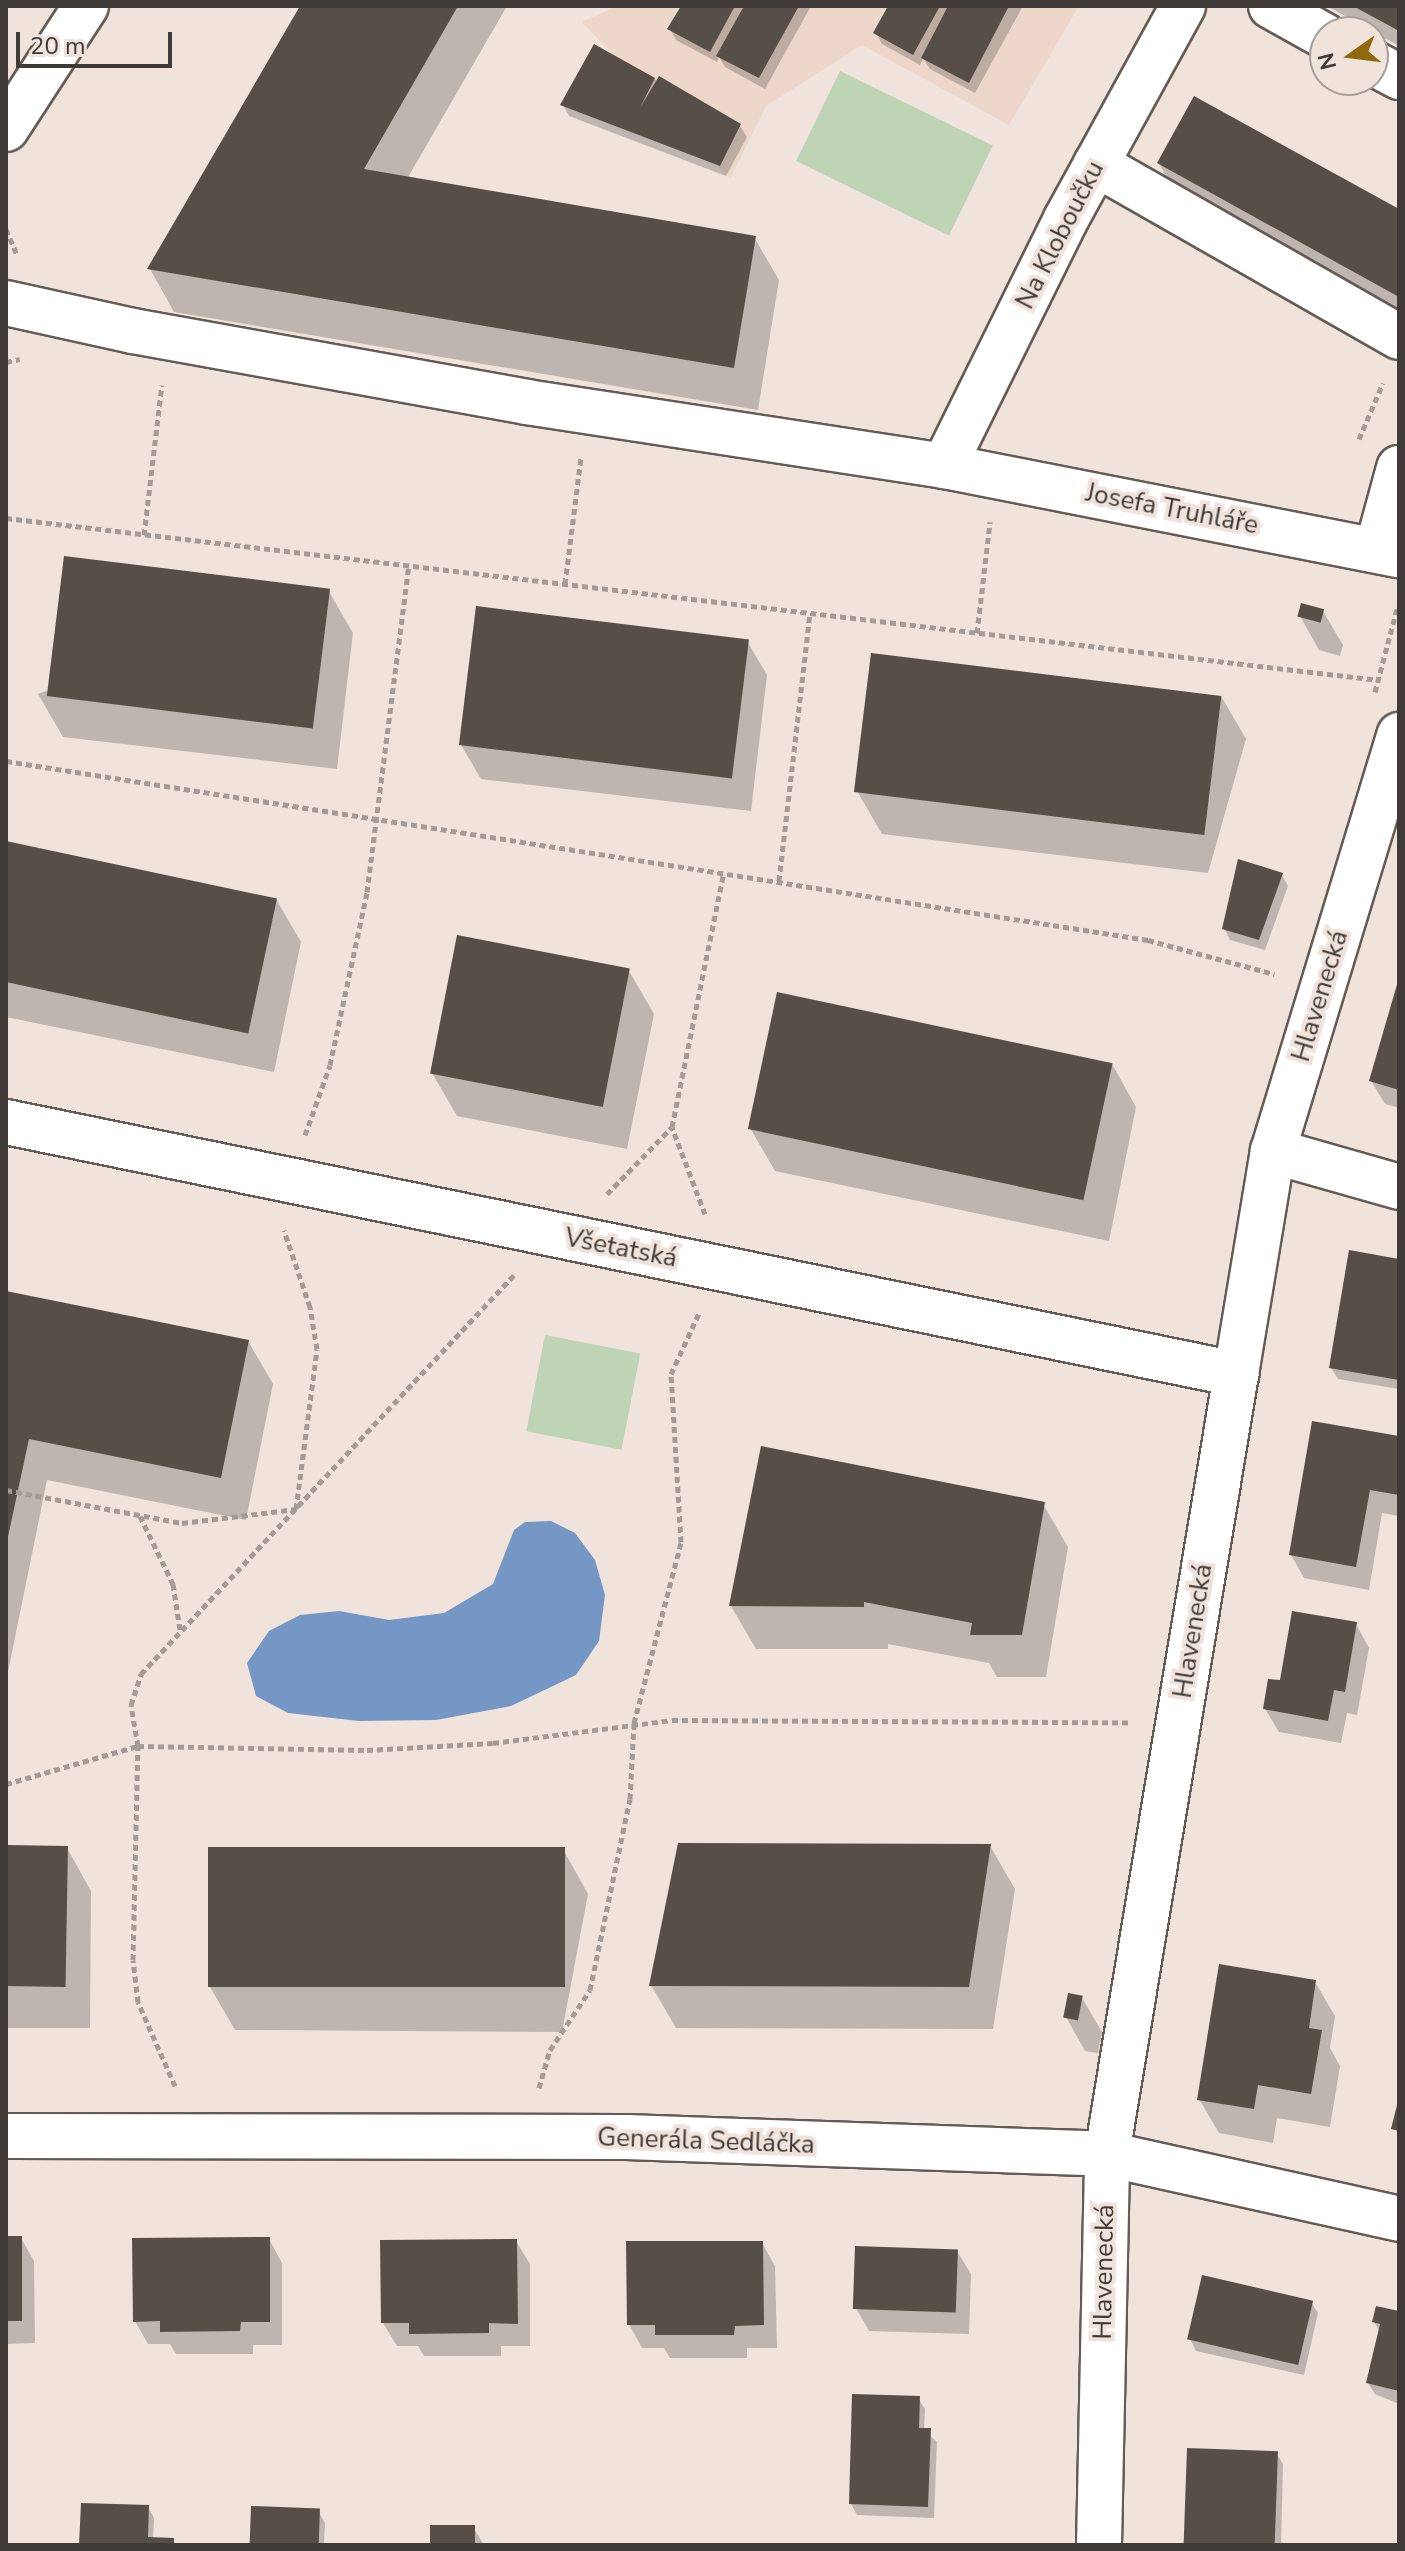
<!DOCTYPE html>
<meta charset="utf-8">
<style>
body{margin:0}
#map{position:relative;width:1405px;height:2551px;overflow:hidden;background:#efe3dc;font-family:"Nunito Sans",sans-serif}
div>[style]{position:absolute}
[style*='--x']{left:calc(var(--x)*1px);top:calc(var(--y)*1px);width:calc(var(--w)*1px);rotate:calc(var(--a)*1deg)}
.industrial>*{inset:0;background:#edd7cb}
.green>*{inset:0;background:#bed4b4;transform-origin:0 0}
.water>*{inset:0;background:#7597c6}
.shadow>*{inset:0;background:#0003}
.building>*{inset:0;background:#584e48;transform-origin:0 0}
.path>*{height:5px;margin-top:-2.5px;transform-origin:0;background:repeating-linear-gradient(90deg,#a49b96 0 6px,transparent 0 10px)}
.roads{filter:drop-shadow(2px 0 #655b55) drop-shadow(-2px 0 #655b55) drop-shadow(0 2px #655b55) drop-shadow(0 -2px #655b55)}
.street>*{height:44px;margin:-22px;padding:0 22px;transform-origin:22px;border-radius:22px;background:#fff}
span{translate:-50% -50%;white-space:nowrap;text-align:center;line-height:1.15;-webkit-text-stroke:8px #efe3dc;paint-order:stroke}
.street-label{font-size:26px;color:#3f3a37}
.frame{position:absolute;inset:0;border:8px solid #3f3a37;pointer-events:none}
.north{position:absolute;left:1309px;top:16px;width:80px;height:80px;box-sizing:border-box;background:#efe3dc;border:2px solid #a99f9a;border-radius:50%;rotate:256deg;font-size:22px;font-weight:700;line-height:32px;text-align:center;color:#3f3a37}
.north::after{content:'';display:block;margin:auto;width:28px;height:36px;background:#90690f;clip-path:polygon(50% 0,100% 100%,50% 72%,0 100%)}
.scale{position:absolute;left:16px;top:32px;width:156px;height:36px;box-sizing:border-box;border:4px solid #3f3a37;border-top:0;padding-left:10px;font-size:24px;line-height:28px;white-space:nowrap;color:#3f3a37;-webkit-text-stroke:6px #efe3dc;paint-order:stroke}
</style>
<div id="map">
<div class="industrial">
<i style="clip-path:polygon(617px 6px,1079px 6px,1009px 125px,862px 45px,766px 106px,730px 179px,582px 22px)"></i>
</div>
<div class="green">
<i style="left:840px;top:71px;width:170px;height:100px;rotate:26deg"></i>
<i style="left:545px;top:1335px;width:97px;height:98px;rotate:11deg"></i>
</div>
<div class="water">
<i style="clip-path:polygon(551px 1521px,575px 1533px,595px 1560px,605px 1595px,599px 1641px,576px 1675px,511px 1706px,436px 1720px,359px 1721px,288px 1713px,256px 1696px,247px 1663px,269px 1631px,300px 1615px,339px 1611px,389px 1620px,444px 1613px,493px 1584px,514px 1530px,525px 1522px)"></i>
</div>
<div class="shadow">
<i style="clip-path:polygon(302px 6px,507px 6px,407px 179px,754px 237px,779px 280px,758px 410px,174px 312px,150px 269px)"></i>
<i style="clip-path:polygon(683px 6px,811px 6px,765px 89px,725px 67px,719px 57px,717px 62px,676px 40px,670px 29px)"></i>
<i style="clip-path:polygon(891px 6px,1023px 6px,975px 93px,930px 69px,923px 58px,920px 65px,882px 44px,876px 33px)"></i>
<i style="clip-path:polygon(1327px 6px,1399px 6px,1399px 46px)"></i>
<i style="clip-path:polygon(654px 79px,740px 126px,747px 137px,726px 176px,569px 116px,563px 105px)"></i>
<i style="clip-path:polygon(1159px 163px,1399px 211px,1399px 311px,1172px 187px)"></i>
<i style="clip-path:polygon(328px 590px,353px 633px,337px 769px,63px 737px,38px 694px)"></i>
<i style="clip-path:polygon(1323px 611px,1343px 645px,1340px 656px,1319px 650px,1300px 616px)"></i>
<i style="clip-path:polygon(747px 641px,767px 675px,751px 811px,481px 779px,461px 745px)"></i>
<i style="clip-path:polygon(1221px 696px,1246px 739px,1208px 873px,882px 834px,857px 791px)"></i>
<i style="clip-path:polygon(6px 843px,276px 899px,301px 942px,274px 1072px,6px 1017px)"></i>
<i style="clip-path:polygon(1282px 875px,1288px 886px,1265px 950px,1230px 940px,1224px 928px)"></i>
<i style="clip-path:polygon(629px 971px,654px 1014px,627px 1149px,457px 1116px,432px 1073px)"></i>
<i style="clip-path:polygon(1399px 985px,1399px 1108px,1385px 1104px,1371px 1081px)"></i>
<i style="clip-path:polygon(1112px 1064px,1136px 1107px,1109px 1241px,775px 1171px,750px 1128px)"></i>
<i style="clip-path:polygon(1399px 1261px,1399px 1389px,1338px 1379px,1331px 1368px)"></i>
<i style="clip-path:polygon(6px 1293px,248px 1341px,273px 1384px,246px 1520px,47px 1480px,6px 1682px)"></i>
<i style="clip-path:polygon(1399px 1438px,1399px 1516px,1382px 1513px,1369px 1590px,1304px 1578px,1291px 1555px)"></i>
<i style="clip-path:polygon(762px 1448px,1043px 1504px,1068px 1547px,1046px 1677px,997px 1677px,989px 1663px,888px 1644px,888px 1649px,756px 1649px,731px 1606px)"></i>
<i style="clip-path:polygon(1356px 1624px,1369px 1648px,1357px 1715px,1347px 1713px,1341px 1743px,1279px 1732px,1265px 1709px,1281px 1683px)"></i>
<i style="clip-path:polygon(990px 1846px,1015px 1889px,993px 2029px,676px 2028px,651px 1985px)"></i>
<i style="clip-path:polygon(6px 1847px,67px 1848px,91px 1891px,90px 2028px,6px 2028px)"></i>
<i style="clip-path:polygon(564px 1851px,588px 1894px,562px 2032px,235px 2030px,210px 1987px)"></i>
<i style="clip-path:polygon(1315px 1982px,1335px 2016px,1330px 2048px,1340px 2066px,1330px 2127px,1277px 2118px,1273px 2143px,1219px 2133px,1199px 2099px)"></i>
<i style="clip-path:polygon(1082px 1998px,1102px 2032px,1098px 2053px,1085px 2051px,1066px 2017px)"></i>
<i style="clip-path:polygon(6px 2238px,21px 2238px,34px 2261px,35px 2343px,6px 2344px)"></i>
<i style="clip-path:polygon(269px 2239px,282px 2263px,282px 2345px,253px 2345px,253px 2354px,176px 2354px,170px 2344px,148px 2344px,135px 2321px)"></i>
<i style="clip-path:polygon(516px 2241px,530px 2264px,530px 2346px,501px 2346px,501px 2356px,424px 2356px,418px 2346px,397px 2346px,383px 2323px)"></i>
<i style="clip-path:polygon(762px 2243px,775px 2266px,777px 2348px,747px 2348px,747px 2358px,670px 2358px,664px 2348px,642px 2348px,629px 2324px)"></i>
<i style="clip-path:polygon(957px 2251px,971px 2274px,969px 2334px,869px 2331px,856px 2308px)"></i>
<i style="clip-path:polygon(1311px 2302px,1318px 2313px,1304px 2375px,1196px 2351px,1190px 2339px)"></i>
<i style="clip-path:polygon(1399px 2313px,1399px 2404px,1375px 2394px,1368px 2383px,1380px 2332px,1374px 2322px)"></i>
<i style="clip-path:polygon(918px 2398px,925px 2409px,924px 2430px,937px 2442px,934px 2518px,857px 2515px,851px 2504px)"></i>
<i style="clip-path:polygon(1276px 2453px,1283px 2464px,1281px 2545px,1186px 2545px)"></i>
<i style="clip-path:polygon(148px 2507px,154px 2518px,153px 2539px,173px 2540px,176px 2545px,81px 2545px)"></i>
<i style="clip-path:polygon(318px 2511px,325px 2523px,324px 2545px,251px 2545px)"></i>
<i style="clip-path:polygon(473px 2527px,484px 2545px,432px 2545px)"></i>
</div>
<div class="building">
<i style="clip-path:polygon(300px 6px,458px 6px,364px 169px,756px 236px,734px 368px,147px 269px)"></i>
<i style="clip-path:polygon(681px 6px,735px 6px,710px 52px,667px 29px)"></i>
<i style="clip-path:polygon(744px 6px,799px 6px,759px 78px,716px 56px)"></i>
<i style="clip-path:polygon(888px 6px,940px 6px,913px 55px,873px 33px)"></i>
<i style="clip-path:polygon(948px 6px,1009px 6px,969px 83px,921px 58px)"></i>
<i style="clip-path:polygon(1353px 6px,1399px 6px,1399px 31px)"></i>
<i style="clip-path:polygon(594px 44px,655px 78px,640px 108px,659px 76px,741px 124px,720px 166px,560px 105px)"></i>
<i style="clip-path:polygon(1194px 96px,1399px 209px,1399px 297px,1157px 163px)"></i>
<i style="left:64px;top:556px;width:268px;height:141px;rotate:7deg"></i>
<i style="left:1301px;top:603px;width:24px;height:14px;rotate:15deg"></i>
<i style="left:476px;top:606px;width:275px;height:140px;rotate:7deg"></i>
<i style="left:871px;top:653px;width:353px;height:140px;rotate:7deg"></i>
<i style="left:6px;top:841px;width:277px;height:138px;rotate:12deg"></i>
<i style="clip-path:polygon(1238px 859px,1283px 873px,1259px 940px,1222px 929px)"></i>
<i style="left:457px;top:935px;width:176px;height:141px;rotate:11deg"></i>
<i style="clip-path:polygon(1398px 981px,1399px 981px,1399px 1090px,1369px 1081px)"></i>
<i style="left:777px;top:992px;width:343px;height:140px;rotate:12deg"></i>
<i style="clip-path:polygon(1349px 1250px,1399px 1259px,1399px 1380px,1329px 1368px)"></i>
<i style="clip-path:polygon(6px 1291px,249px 1340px,221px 1478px,29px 1439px,6px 1546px)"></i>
<i style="clip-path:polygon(1312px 1421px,1399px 1436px,1399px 1495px,1370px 1490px,1356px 1567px,1289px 1555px)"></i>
<i style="clip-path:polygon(761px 1446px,1045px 1502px,1022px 1635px,970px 1635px,972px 1623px,864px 1602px,864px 1607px,729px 1606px)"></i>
<i style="clip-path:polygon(1292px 1611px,1357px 1622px,1345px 1692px,1334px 1690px,1328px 1721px,1263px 1709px,1268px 1679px,1280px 1680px)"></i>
<i style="clip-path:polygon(678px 1843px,991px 1844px,969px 1987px,649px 1986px)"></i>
<i style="left:6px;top:1845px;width:62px;height:141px;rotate:1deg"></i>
<i style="left:208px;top:1847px;width:357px;height:140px"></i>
<i style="clip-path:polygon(1219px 1964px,1316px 1980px,1309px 2028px,1322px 2030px,1311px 2094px,1258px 2085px,1254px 2109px,1197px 2100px)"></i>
<i style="left:1068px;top:1993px;width:15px;height:25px;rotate:11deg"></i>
<i style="clip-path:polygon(1398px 2101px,1399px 2102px,1399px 2131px,1391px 2129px)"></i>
<i style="left:6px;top:2236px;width:16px;height:85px"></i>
<i style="clip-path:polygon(270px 2237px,270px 2322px,241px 2322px,240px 2331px,160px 2332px,160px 2321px,133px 2322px,132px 2238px)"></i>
<i style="clip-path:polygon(517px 2239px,518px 2324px,489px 2323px,489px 2333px,409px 2334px,409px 2323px,381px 2323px,380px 2240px)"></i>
<i style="clip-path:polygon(626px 2241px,763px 2241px,764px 2325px,735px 2326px,734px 2335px,655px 2335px,655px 2325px,627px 2325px)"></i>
<i style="left:855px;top:2246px;width:103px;height:63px;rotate:2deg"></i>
<i style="left:1202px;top:2275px;width:114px;height:66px;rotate:13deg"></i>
<i style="clip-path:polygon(1376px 2306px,1399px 2311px,1399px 2391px,1366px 2383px,1380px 2324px,1372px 2322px)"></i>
<i style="clip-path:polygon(852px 2394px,920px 2396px,919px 2428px,931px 2428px,928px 2507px,849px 2504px)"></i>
<i style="left:1187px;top:2448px;width:91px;height:97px;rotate:2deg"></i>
<i style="clip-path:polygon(81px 2503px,149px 2505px,148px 2537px,174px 2538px,174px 2545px,79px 2545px)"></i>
<i style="left:251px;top:2506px;width:69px;height:39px;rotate:2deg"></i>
<i style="left:430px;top:2525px;width:45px;height:20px"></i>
</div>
<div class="path">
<i style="--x:6;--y:229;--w:28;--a:67"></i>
<i style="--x:6;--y:362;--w:14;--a:-12"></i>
<i style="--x:1359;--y:439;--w:61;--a:-66.8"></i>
<i style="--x:6;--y:518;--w:1383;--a:6.73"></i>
<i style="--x:144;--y:535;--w:151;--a:-83.2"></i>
<i style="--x:565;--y:584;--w:127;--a:-82.8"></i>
<i style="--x:977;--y:633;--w:112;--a:-83.3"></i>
<i style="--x:1375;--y:692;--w:90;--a:-75.2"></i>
<i style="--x:6;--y:761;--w:1156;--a:8.91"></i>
<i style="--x:1148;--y:940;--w:131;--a:15.1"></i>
<i style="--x:779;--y:881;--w:270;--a:-83.4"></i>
<i style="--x:305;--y:1135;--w:74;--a:-70.3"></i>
<i style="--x:330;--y:1065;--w:177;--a:-77.9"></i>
<i style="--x:367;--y:892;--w:330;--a:-82.7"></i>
<i style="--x:607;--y:1194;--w:93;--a:-45.9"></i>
<i style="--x:705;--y:1214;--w:93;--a:-110.8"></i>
<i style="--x:672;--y:1127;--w:260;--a:-78.5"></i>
<i style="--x:6;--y:1490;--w:179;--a:10.6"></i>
<i style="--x:182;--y:1523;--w:115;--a:-7"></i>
<i style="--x:296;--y:1509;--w:161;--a:-82.5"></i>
<i style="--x:317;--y:1349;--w:43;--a:-99.5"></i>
<i style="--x:310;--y:1307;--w:81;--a:-108.7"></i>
<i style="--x:140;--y:1516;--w:76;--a:64.1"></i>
<i style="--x:173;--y:1584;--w:47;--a:81.3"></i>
<i style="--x:6;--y:1784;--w:137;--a:-16.1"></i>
<i style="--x:138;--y:1746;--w:229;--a:1"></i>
<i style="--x:367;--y:1750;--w:126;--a:-3.2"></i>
<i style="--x:493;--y:1743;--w:180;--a:-7.3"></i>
<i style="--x:672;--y:1720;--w:457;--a:0.3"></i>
<i style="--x:175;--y:2086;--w:92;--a:-113.8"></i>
<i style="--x:138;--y:2002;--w:42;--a:-96.8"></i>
<i style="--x:133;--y:1960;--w:214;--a:-88.7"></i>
<i style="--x:138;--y:1746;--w:42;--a:-99.7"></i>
<i style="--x:131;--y:1705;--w:33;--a:-72"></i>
<i style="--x:141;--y:1674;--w:546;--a:-46.93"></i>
<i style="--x:539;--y:2088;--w:40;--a:-74"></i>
<i style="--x:550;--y:2050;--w:72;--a:-56.3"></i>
<i style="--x:590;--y:1990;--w:195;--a:-78.2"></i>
<i style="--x:630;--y:1799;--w:76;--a:-87"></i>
<i style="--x:634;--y:1723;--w:187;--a:-75.4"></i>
<i style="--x:681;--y:1542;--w:168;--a:-93.4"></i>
<i style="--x:671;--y:1374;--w:67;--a:-65.3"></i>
</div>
<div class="roads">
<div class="street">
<i style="--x:1271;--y:6;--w:62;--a:29.1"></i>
<i style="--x:1373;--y:63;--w:30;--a:28"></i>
<i style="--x:6;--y:129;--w:147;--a:-57"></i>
<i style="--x:1096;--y:164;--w:349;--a:29.7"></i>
<i style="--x:6;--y:303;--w:130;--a:12.4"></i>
<i style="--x:133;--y:331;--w:400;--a:10.2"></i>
<i style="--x:527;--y:402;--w:422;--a:8.7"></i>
<i style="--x:944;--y:466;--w:464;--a:11.1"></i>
<i style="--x:944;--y:466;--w:275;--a:-63.7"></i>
<i style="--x:1066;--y:219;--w:243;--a:-61.2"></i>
<i style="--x:1377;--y:549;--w:84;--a:-74.8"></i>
<i style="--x:6;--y:1122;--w:1256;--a:11.58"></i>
<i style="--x:1273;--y:1151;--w:131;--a:15.9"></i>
<i style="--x:6;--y:2136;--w:620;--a:0.09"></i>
<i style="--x:626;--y:2137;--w:481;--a:2"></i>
<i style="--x:1107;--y:2154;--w:299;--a:12.5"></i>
<i style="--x:1099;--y:2545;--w:391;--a:-88.8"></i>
<i style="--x:1107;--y:2154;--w:791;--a:-80.61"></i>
<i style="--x:1236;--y:1374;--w:226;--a:-80.6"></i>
<i style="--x:1273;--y:1151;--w:435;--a:-73.1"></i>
</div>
</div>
<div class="street-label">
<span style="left:1060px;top:235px;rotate:-63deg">Na Kloboučku</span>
<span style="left:1172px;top:509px;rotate:11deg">Josefa Truhláře</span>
<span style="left:1320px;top:996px;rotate:-73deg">Hlavenecká</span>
<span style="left:621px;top:1248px;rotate:11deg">Všetatská</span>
<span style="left:1193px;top:1631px;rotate:-81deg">Hlavenecká</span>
<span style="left:706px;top:2141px;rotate:2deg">Generála Sedláčka</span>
<span style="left:1104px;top:2272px;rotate:-89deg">Hlavenecká</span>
</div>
<div class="frame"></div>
<div class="north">N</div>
<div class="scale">20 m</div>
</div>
